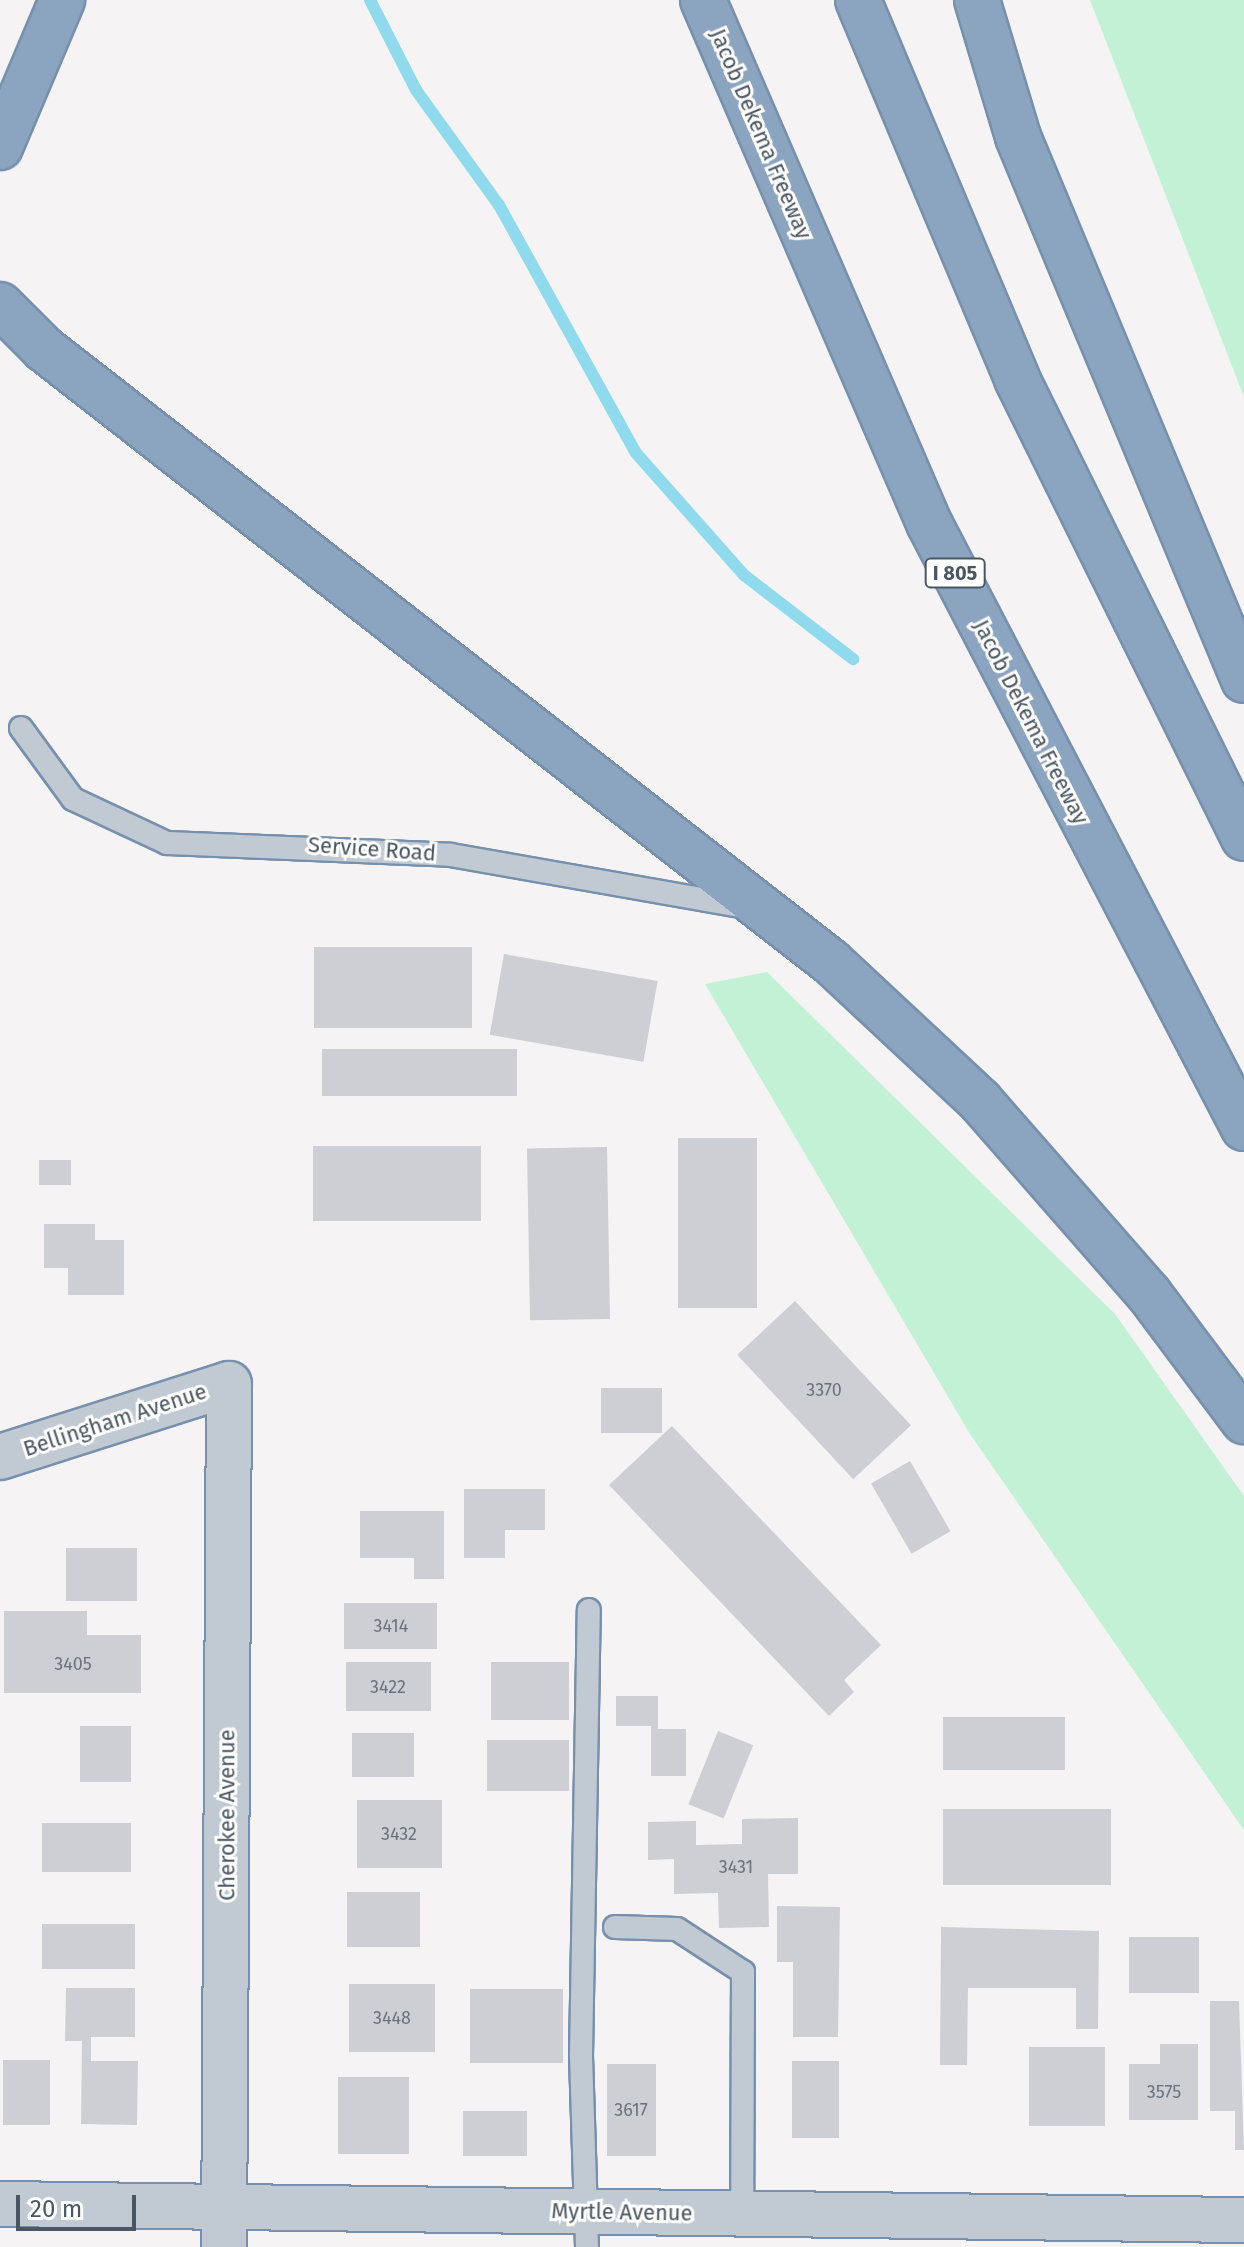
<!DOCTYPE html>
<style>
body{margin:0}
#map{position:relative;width:1244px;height:2247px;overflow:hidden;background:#f5f3f3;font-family:"Fira Sans",sans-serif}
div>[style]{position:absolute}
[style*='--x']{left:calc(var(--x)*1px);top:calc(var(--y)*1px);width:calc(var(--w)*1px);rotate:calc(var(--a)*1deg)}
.green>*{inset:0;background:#c3f1d5}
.stream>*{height:12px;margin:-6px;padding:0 6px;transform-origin:6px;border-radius:6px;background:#90daee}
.building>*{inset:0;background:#cdcfd5;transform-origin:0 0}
.roads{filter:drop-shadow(2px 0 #7690ad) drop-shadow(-2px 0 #7690ad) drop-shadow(0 2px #7690ad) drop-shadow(0 -2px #7690ad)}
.service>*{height:22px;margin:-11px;padding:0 11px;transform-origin:11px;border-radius:11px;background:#c1cad2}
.minor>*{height:44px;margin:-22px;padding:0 22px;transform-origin:22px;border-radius:22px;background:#c1cad2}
.motorway>*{height:44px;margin:-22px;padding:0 22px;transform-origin:22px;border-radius:22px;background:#8ba5c1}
span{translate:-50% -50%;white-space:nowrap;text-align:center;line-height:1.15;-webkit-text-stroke:6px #fff;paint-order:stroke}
.number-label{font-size:18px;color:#6b747e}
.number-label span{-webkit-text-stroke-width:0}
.shield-label span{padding:2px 6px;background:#fff;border:2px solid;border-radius:6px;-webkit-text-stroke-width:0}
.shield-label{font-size:20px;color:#4a5661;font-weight:700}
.street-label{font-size:22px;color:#4a5661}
.scale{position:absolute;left:16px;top:2195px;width:120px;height:36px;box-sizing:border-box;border:4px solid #4a5661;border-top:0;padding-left:10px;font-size:24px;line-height:28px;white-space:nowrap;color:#4a5661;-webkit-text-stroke:6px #fff;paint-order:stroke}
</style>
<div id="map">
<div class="green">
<i style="clip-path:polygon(1090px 0,1244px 0,1244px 397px)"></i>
<i style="clip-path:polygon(767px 972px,1115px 1314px,1244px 1496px,1244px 1830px,970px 1434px,705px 984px)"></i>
</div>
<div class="stream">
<i style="--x:370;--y:0;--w:101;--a:62.9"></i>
<i style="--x:416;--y:90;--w:142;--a:54.2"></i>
<i style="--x:499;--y:205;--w:283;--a:61.1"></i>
<i style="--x:636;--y:453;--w:163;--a:48.5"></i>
<i style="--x:744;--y:575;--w:138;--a:37.6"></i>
</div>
<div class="building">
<i style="left:314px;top:947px;width:158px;height:81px"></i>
<i style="left:504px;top:954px;width:156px;height:82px;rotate:10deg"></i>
<i style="left:322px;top:1049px;width:195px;height:47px"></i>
<i style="left:678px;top:1138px;width:79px;height:170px"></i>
<i style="left:313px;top:1146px;width:168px;height:75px"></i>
<i style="left:607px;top:1147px;width:172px;height:80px;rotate:89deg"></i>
<i style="left:39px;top:1160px;width:32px;height:25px"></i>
<i style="clip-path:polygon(44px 1224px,95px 1224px,95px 1240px,124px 1240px,124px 1295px,68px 1295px,68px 1268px,44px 1268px)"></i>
<i style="left:795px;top:1301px;width:170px;height:79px;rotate:47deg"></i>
<i style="left:601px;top:1388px;width:61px;height:45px"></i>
<i style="clip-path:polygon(672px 1426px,881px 1645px,844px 1680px,854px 1692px,829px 1716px,609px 1485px)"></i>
<i style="left:910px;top:1461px;width:81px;height:45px;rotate:60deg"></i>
<i style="clip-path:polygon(464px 1489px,545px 1489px,545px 1530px,505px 1530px,505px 1558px,464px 1558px)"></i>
<i style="clip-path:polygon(360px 1511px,444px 1511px,444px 1579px,414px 1579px,414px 1558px,360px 1558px)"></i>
<i style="left:66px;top:1548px;width:71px;height:53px"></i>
<i style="left:344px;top:1603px;width:93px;height:46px"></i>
<i style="clip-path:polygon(4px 1611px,87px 1611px,87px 1635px,141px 1635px,141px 1693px,4px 1693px)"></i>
<i style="left:346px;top:1662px;width:85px;height:49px"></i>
<i style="left:491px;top:1662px;width:78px;height:58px"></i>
<i style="clip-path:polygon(616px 1696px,658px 1696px,658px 1729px,686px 1729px,686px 1776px,651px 1776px,651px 1726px,616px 1726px)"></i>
<i style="left:943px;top:1717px;width:122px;height:53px"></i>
<i style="left:80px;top:1726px;width:51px;height:56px"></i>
<i style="left:718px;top:1731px;width:38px;height:79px;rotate:22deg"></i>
<i style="left:352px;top:1733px;width:62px;height:44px"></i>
<i style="left:487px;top:1740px;width:82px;height:51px"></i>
<i style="left:357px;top:1800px;width:85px;height:68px"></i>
<i style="left:943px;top:1809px;width:168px;height:76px"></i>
<i style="clip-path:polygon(798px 1818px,798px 1874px,768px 1874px,769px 1927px,719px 1928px,718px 1893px,674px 1894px,674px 1859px,648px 1860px,648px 1822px,696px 1821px,696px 1845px,742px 1844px,742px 1819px)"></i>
<i style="left:42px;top:1823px;width:89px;height:49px"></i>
<i style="left:347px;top:1892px;width:73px;height:55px"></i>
<i style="clip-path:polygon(777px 1906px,840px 1907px,838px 2037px,793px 2037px,793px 1962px,777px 1962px)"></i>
<i style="left:42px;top:1924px;width:93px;height:45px"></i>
<i style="clip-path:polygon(941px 1927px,1099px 1931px,1098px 2029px,1076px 2029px,1076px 1988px,968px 1988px,967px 2065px,940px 2065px)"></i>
<i style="left:1129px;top:1937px;width:70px;height:56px"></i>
<i style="left:349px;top:1984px;width:86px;height:68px"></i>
<i style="clip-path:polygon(66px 1988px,135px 1988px,135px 2037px,91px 2037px,91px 2061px,138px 2061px,137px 2125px,81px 2124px,82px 2041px,65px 2041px)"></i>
<i style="left:470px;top:1989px;width:93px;height:74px"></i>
<i style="clip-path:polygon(1210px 2001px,1239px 2001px,1244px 2150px,1235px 2150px,1235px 2111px,1210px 2111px)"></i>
<i style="clip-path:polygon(1160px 2044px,1198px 2044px,1198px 2120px,1129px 2120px,1129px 2064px,1160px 2064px)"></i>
<i style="left:1029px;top:2047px;width:76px;height:79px"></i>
<i style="left:3px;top:2060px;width:47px;height:65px"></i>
<i style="left:792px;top:2061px;width:47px;height:77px"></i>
<i style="left:607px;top:2064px;width:49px;height:92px"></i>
<i style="left:338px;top:2077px;width:71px;height:77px"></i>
<i style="left:463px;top:2111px;width:64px;height:45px"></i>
</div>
<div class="roads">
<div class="service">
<i style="--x:21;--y:728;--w:88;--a:53.8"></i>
<i style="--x:73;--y:799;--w:104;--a:25.1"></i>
<i style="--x:167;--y:843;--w:284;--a:2.4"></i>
<i style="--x:451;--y:855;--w:301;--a:10"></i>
<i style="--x:615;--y:1927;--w:62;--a:1.8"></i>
<i style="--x:677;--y:1929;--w:79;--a:33.1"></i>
<i style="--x:743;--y:1972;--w:241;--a:90.2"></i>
<i style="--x:587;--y:2247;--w:191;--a:-91.8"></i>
<i style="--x:581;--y:2056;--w:446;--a:-89"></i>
</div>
<div class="minor">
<i style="--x:0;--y:1457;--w:240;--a:-17.7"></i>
<i style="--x:229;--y:1384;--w:863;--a:90.33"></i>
<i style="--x:0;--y:2204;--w:1244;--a:0.74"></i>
</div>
<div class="motorway">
<i style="--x:703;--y:0;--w:570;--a:66.63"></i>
<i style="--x:929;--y:523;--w:682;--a:62.5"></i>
<i style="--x:858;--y:0;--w:411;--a:67.2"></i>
<i style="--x:1017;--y:379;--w:512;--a:63.69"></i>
<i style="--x:977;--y:0;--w:143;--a:73.3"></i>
<i style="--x:1018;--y:137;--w:588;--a:67.4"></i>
<i style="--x:0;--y:147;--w:160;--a:-67.1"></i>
<i style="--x:0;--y:305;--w:62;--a:45"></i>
<i style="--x:44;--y:349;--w:998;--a:37.92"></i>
<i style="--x:831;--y:962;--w:204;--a:43"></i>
<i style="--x:980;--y:1101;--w:257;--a:48.8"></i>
<i style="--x:1149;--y:1294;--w:159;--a:53.2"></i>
</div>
</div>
<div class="number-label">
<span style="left:824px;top:1390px">3370</span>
<span style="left:391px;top:1626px">3414</span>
<span style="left:73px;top:1664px">3405</span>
<span style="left:388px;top:1687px">3422</span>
<span style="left:399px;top:1834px">3432</span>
<span style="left:736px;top:1867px">3431</span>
<span style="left:392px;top:2018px">3448</span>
<span style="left:1164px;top:2092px">3575</span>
<span style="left:631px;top:2110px">3617</span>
</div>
<div class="shield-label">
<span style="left:955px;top:573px">I 805</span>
</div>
<div class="street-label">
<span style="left:761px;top:134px;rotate:67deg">Jacob Dekema Freeway</span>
<span style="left:1031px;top:722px;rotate:63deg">Jacob Dekema Freeway</span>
<span style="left:372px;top:849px;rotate:4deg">Service Road</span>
<span style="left:115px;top:1420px;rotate:-18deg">Bellingham Avenue</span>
<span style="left:227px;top:1815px;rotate:-90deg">Cherokee Avenue</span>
<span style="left:622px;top:2212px;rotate:1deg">Myrtle Avenue</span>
</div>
<div class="scale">20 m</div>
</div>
